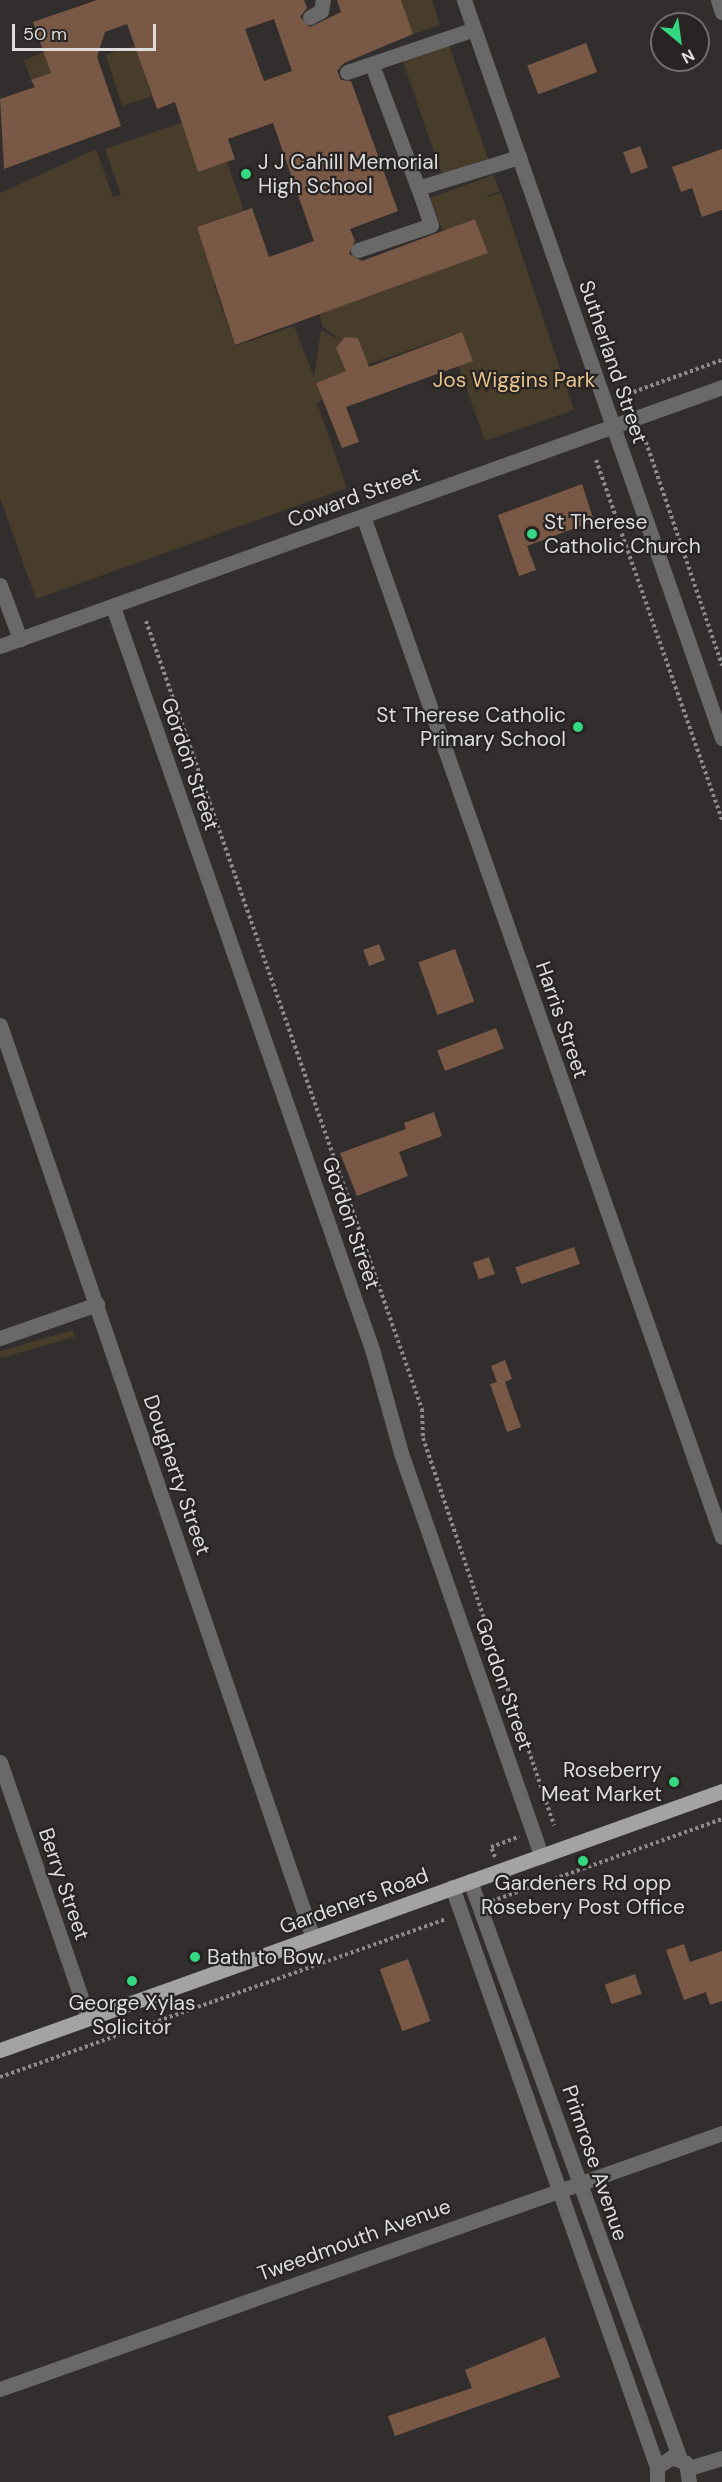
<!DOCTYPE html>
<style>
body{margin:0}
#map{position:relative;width:722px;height:2482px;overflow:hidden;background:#312e2d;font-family:"DM Sans",sans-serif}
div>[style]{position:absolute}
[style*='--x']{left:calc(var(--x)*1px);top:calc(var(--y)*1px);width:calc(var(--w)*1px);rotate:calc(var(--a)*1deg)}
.green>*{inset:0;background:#483c2a;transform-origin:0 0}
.building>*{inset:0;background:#795845;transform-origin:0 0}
.path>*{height:4px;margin-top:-2px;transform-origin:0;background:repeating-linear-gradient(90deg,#8d8b8a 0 3px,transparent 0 6px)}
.minor>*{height:15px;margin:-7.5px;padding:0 7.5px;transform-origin:7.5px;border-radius:7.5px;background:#6a6969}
.major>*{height:15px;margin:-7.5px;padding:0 7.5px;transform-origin:7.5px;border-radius:7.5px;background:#a5a2a3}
.dots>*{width:16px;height:16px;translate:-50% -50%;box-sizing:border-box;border:3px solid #272423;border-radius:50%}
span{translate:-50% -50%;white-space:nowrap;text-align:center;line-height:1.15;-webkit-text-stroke:4.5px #272423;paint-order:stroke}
.poi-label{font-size:21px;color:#dedcdc}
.left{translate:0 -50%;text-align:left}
.right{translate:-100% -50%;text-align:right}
.street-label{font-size:21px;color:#dedcdc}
.park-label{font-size:21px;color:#e8c38c}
.north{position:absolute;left:650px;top:12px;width:60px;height:60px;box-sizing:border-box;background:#272423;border:2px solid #706e6d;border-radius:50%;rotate:151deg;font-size:16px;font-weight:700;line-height:24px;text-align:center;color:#dedcdc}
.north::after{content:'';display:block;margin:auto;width:21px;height:27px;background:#34d881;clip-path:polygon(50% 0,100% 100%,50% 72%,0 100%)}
.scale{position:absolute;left:12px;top:24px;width:144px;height:27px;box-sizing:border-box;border:3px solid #dedcdc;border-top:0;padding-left:8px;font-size:18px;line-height:21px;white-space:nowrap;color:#dedcdc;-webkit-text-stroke:4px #272423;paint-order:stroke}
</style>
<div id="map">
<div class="green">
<i style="clip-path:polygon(401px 0,432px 0,440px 25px,413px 34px)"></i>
<i style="left:135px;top:45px;width:54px;height:31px;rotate:72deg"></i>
<i style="left:449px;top:45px;width:121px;height:49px;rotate:71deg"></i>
<i style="clip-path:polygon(44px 52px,74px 65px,31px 80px,24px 60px)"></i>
<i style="clip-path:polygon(183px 122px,227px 162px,244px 210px,197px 227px,213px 275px,264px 267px,214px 285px,235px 346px,294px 326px,314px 377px,321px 330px,363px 352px,358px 338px,342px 341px,322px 326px,320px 314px,488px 253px,475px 219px,443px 232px,430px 198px,493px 175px,500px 191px,479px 199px,501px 193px,574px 410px,485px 441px,453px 350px,462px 332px,334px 376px,316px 383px,322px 400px,317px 403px,347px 488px,36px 599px,0 498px,0 193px,96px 149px,113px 197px,121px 195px,105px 149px)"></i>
<i style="left:73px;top:1330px;width:7px;height:77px;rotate:74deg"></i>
</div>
<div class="building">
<i style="clip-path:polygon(evenodd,97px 0,304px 0,307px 8px,300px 17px,310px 27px,341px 12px,337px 0,401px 0,413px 34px,344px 63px,337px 71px,341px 80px,351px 81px,398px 211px,350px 229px,355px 241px,349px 254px,362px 261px,475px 219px,488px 253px,235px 345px,197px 227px,252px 208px,269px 257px,314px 241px,273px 123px,228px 139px,235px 159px,198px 172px,175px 102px,157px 109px,127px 24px,105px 32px,97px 57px,121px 126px,4px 169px,0 99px,35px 87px,31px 80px,51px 73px,33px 22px,97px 0,274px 19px,292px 71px,264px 81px,245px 29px,274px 19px)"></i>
<i style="left:586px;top:43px;width:31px;height:63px;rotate:69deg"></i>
<i style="left:640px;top:146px;width:23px;height:18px;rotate:70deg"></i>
<i style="clip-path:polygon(722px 149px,722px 210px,702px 217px,692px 188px,681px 192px,672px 167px)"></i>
<i style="clip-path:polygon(462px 332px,473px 361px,346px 407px,359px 442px,342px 448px,316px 383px,346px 371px,336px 348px,345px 337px,358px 338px,369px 367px)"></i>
<i style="clip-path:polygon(582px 484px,594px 521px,527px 546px,536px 570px,519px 576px,498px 515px)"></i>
<i style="left:379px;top:944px;width:17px;height:17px;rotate:69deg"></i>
<i style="left:455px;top:949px;width:56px;height:39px;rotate:70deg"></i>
<i style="left:496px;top:1028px;width:22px;height:63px;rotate:69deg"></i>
<i style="clip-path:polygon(434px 1112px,442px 1136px,399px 1152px,408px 1176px,357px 1196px,340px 1153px,406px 1129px,404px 1123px)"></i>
<i style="left:574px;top:1247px;width:18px;height:62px;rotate:71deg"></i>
<i style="left:489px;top:1257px;width:18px;height:17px;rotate:71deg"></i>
<i style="clip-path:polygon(505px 1360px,512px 1379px,505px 1382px,521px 1427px,507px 1432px,490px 1384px,497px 1382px,491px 1366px)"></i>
<i style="clip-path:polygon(684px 1944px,690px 1962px,722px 1951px,722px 2001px,710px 2005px,706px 1992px,684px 2000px,666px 1950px)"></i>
<i style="left:408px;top:1959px;width:66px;height:30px;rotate:70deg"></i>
<i style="left:635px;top:1974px;width:21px;height:32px;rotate:71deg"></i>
<i style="clip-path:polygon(545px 2337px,560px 2377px,395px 2436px,388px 2416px,472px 2388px,465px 2370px)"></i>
</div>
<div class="path">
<i style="--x:628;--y:394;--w:100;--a:-19.9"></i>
<i style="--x:646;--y:442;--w:236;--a:71.2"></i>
<i style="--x:596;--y:460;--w:381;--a:70.7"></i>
<i style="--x:146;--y:621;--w:835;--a:70.7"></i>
<i style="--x:422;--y:1409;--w:29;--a:88"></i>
<i style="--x:423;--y:1438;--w:409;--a:71.3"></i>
<i style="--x:495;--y:1857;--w:11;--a:-112"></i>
<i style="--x:491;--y:1847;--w:30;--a:-20"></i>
<i style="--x:492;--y:1901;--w:244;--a:-19.6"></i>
<i style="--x:0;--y:2077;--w:473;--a:-19.5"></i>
</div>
<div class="minor">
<i style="--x:464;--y:0;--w:782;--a:70.73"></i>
<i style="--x:718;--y:0;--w:13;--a:72"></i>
<i style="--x:310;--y:17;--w:13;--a:-29"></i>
<i style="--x:321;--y:11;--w:11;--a:-80"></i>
<i style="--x:347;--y:72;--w:134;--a:-18.7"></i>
<i style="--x:375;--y:73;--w:123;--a:69.5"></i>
<i style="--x:418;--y:188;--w:106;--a:-17.1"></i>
<i style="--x:358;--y:250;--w:77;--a:-18.9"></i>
<i style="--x:431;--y:225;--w:39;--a:-109"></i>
<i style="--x:363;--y:516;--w:1082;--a:70.63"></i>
<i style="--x:0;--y:585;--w:58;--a:69.7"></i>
<i style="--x:113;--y:607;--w:786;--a:70.76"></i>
<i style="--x:372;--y:1349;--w:108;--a:74.4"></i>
<i style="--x:401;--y:1453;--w:427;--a:70.8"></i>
<i style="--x:0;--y:646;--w:767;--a:-19.73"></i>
<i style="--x:0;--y:1025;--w:965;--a:71.08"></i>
<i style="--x:0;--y:1338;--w:103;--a:-19.3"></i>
<i style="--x:0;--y:1762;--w:271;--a:71"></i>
<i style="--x:470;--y:1881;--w:615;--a:70.03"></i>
<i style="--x:452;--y:1887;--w:615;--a:70.53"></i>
<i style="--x:0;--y:2389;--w:766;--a:-19.52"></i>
<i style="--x:689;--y:2468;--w:34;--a:-17"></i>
<i style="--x:657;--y:2482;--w:15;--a:-90"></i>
<i style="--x:657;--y:2467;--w:18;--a:-34"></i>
<i style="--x:672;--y:2457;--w:15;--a:23"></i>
<i style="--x:686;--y:2463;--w:19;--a:81"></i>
</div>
<div class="major">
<i style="--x:0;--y:2050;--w:767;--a:-19.73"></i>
</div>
<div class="dots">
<i style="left:246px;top:174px;background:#34d881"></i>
<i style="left:532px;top:534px;background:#34d881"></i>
<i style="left:578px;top:727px;background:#34d881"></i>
<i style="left:674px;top:1782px;background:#34d881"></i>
<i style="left:583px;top:1861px;background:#34d881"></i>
<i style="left:195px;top:1957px;background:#34d881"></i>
<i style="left:132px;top:1981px;background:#34d881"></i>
</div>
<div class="poi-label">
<span class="left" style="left:258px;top:174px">J J Cahill Memorial<br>High School</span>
<span class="left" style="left:544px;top:534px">St Therese<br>Catholic Church</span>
<span class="right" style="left:566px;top:727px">St Therese Catholic<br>Primary School</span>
<span class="right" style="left:662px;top:1782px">Roseberry<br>Meat Market</span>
<span style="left:583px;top:1895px">Gardeners Rd opp<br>Rosebery Post Office</span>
<span class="left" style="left:207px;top:1957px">Bath to Bow</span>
<span style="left:132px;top:2015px">George Xylas<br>Solicitor</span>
</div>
<div class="street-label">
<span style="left:613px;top:362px;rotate:71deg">Sutherland Street</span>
<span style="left:354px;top:497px;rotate:-20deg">Coward Street</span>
<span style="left:190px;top:764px;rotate:71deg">Gordon Street</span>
<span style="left:562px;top:1020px;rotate:71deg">Harris Street</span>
<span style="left:351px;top:1223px;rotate:71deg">Gordon Street</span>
<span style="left:177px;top:1475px;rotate:71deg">Dougherty Street</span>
<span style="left:504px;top:1684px;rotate:71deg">Gordon Street</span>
<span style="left:64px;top:1884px;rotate:71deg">Berry Street</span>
<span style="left:354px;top:1901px;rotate:-20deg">Gardeners Road</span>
<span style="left:595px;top:2163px;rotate:71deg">Primrose Avenue</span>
<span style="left:354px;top:2240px;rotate:-20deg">Tweedmouth Avenue</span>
</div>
<div class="park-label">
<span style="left:514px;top:380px">Jos Wiggins Park</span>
</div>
<div class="north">N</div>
<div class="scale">50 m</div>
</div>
